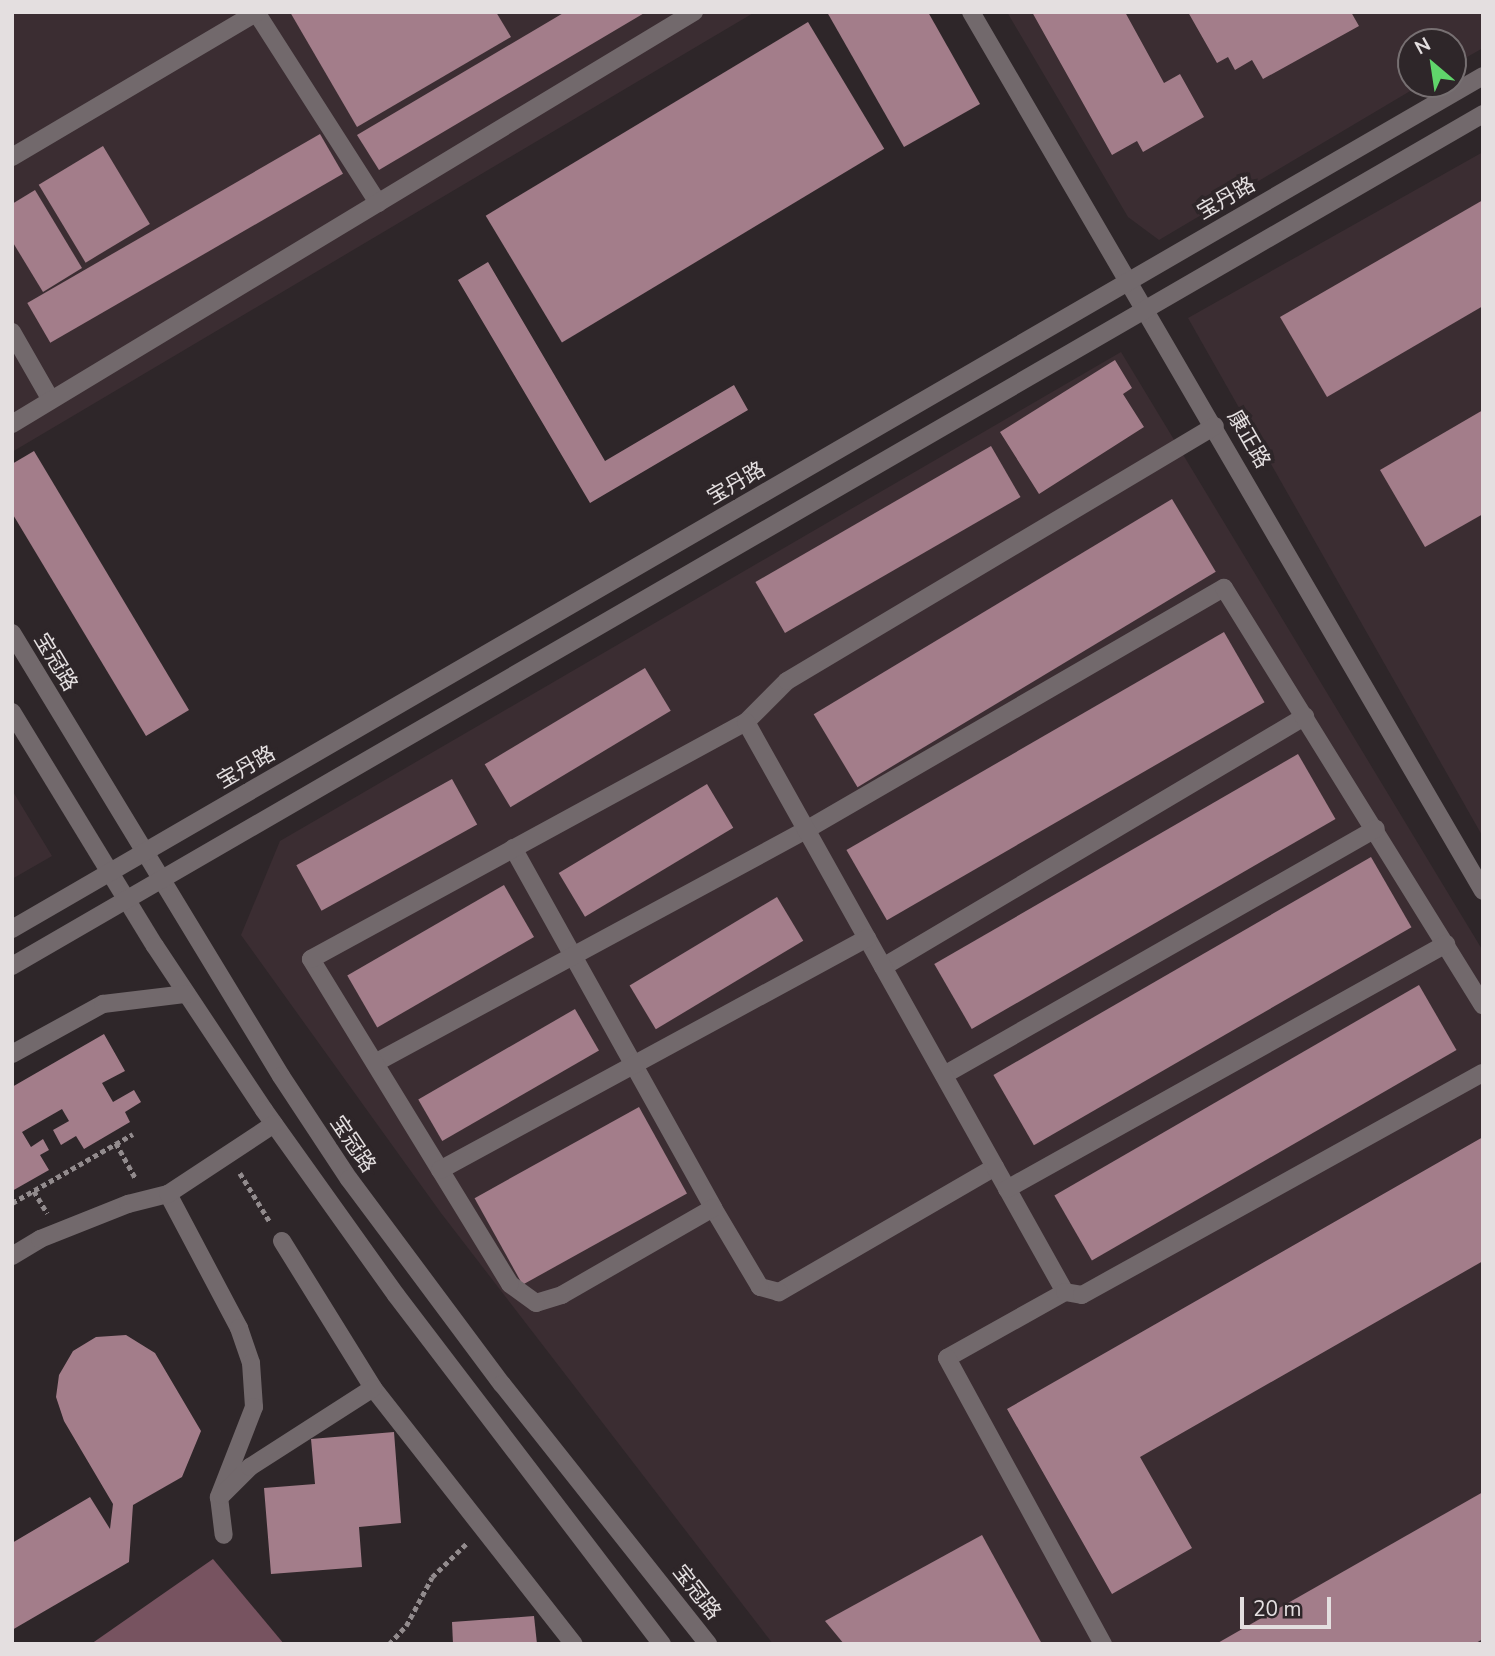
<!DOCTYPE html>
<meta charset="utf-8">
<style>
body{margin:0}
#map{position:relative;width:1495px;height:1656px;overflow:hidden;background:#2e2629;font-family:"Nunito Sans","Noto Sans SC",sans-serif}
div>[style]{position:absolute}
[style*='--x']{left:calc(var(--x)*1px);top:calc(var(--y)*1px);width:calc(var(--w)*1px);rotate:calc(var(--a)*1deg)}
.built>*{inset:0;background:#3b2d32}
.forest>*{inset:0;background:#775360}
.building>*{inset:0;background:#a37d8a;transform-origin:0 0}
.path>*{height:4.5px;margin-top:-2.25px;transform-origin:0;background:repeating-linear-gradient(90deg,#928b8d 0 5px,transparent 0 8.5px)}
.minor>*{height:18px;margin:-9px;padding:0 9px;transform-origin:9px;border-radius:9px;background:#72696c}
span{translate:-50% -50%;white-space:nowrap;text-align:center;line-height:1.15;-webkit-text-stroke:7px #2e2629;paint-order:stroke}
.street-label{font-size:21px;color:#e4dfe0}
.frame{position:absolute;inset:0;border:14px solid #e4dfe0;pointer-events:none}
.north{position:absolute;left:1397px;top:28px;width:70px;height:70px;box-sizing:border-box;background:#2e2629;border:2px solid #777072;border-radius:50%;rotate:331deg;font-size:19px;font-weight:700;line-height:28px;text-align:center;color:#e4dfe0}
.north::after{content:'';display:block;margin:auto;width:24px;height:32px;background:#60d56b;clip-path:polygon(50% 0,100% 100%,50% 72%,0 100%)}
.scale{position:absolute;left:1240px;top:1597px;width:91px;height:32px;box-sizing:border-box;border:4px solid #e4dfe0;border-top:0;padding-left:9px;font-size:21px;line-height:24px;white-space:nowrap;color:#e4dfe0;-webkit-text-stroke:5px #2e2629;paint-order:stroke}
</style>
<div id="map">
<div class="built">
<i style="clip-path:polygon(12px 12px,755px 12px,12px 452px)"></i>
<i style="clip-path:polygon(1007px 12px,1483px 12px,1483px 48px,1453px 65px,1453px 42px,1411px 42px,1411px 84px,1422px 84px,1159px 240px,1128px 217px)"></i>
<i style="clip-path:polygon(1483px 152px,1483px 837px,1188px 318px)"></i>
<i style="clip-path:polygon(1121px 352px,1483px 951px,1483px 1644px,773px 1644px,441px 1213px,241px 935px,280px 841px)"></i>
<i style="clip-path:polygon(12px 790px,52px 856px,12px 879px)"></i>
</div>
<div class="forest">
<i style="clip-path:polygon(213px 1559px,284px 1644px,91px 1644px)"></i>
</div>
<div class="building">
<i style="clip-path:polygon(290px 12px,496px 12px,511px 37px,357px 127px)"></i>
<i style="clip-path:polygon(565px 12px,646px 12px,379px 170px,357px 135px)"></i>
<i style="clip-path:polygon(827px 12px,928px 12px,980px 104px,904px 147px)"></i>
<i style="clip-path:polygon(1032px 12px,1125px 12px,1164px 83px,1180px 74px,1204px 117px,1143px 152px,1137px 141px,1112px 155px)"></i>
<i style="clip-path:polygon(1188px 12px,1351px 12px,1359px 26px,1263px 79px,1252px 60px,1235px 70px,1228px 57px,1217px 63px)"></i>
<i style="left:808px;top:22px;width:148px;height:376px;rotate:59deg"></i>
<i style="left:320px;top:134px;width:46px;height:338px;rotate:60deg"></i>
<i style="left:103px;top:146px;width:91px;height:75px;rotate:59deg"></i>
<i style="clip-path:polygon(35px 190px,82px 268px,43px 292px,12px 241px,12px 204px)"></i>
<i style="clip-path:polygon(1483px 200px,1483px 306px,1327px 397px,1280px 317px)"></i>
<i style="clip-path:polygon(488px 262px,605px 461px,734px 385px,748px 410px,590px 503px,458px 280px)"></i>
<i style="clip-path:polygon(1115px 360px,1132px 388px,1123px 394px,1144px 427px,1039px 494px,1000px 432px)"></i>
<i style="clip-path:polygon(1483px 410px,1483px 514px,1425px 547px,1380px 470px)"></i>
<i style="left:991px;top:446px;width:59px;height:272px;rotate:60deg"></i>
<i style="clip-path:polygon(34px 451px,189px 710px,146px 736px,12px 513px,12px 464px)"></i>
<i style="left:1172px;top:499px;width:85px;height:418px;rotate:59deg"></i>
<i style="left:1224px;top:632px;width:81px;height:436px;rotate:60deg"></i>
<i style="left:645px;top:668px;width:50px;height:187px;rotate:59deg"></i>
<i style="left:1298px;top:754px;width:75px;height:420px;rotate:60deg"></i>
<i style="left:452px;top:779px;width:52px;height:178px;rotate:61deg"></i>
<i style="left:707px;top:784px;width:51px;height:173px;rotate:59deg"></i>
<i style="left:1371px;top:857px;width:81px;height:436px;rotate:60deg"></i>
<i style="left:504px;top:885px;width:60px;height:181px;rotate:60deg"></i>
<i style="left:777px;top:897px;width:51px;height:172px;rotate:59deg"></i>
<i style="left:1419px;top:985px;width:75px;height:421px;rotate:60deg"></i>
<i style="left:575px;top:1009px;width:48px;height:181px;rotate:60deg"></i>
<i style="clip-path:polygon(104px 1034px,125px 1071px,102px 1083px,113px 1102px,134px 1090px,141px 1102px,125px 1112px,130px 1122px,84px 1149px,76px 1136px,61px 1145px,53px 1130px,69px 1121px,62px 1109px,22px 1132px,31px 1147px,43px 1139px,49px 1150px,40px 1155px,49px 1170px,12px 1191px,12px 1087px)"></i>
<i style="left:639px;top:1107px;width:99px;height:188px;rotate:61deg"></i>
<i style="clip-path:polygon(1483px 1137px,1483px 1261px,1140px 1457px,1192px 1548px,1112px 1594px,1007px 1409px)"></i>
<i style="clip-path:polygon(126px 1335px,155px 1353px,201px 1431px,182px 1477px,133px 1505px,129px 1562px,12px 1630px,12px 1543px,90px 1497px,110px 1529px,113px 1504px,64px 1421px,56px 1397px,59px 1375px,73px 1351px,96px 1337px)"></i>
<i style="clip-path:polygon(394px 1432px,401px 1523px,359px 1527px,362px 1567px,271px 1574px,264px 1488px,315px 1484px,311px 1439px)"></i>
<i style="clip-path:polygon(1483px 1492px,1483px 1639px,1474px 1644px,1216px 1644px)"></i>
<i style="clip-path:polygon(982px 1535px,1042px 1644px,844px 1644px,825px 1621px)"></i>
<i style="clip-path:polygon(534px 1616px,537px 1644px,453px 1644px,452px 1622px)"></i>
</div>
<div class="path">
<i style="--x:116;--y:1143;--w:41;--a:60.9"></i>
<i style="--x:240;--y:1173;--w:57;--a:58.5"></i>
<i style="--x:34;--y:1191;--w:26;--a:59"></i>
<i style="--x:12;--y:1203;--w:139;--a:-29.7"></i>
<i style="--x:389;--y:1644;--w:25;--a:-47"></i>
<i style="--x:406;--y:1626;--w:55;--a:-62"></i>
<i style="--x:432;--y:1577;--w:49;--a:-44.2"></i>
</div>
<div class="minor">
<i style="--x:256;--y:12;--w:227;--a:57.4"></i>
<i style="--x:971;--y:12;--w:1017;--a:59.78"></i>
<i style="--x:12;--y:157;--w:285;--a:-30.6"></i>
<i style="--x:12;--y:332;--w:78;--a:60.2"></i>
<i style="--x:12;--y:424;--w:797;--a:-31.14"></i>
<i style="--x:12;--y:633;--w:518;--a:58.73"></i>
<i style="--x:281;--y:1076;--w:123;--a:56.6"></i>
<i style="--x:349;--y:1179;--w:256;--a:53.3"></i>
<i style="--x:502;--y:1384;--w:332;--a:51.6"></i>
<i style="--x:12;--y:712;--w:274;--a:58.6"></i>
<i style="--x:155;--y:946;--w:197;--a:56.4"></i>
<i style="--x:264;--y:1110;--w:227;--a:54.5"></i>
<i style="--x:396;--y:1295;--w:439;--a:52.7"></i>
<i style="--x:746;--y:722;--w:58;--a:-45"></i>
<i style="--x:787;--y:681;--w:498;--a:-30.8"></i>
<i style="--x:513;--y:848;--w:412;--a:60.9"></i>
<i style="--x:12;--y:929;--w:1700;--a:-30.11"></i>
<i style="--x:12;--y:966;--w:1700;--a:-30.08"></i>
<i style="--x:883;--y:967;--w:491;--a:-30.7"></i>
<i style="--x:12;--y:1054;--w:104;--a:-28.8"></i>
<i style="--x:103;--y:1004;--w:84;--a:-6.9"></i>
<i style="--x:375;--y:1063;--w:490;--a:-28.4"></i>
<i style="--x:806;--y:830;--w:483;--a:-30.1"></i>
<i style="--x:1224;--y:588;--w:491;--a:58.2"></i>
<i style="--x:944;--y:1075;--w:497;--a:-29.7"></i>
<i style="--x:995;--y:1167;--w:250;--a:149.9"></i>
<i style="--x:779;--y:1292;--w:20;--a:-165"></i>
<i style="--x:760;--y:1287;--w:92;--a:-120.7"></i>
<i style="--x:713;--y:1208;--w:174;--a:150.1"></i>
<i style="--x:562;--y:1295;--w:27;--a:163"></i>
<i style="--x:536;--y:1303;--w:32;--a:-144"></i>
<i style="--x:510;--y:1284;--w:381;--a:-121.5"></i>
<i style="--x:311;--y:959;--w:495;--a:-28.6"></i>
<i style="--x:746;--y:722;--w:653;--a:60.77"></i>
<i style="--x:1065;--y:1292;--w:135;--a:150.8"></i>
<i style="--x:947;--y:1358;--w:326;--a:61.4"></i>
<i style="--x:440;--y:1170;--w:486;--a:-28.5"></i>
<i style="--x:1007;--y:1189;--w:503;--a:-29.17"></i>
<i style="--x:168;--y:1194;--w:152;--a:62.1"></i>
<i style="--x:239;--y:1328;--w:37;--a:71"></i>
<i style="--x:251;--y:1363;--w:44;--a:86.1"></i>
<i style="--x:254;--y:1407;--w:97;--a:111.3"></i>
<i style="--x:219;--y:1497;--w:38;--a:83"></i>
<i style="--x:282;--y:1241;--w:173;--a:58.2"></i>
<i style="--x:373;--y:1388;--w:325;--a:51.9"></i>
<i style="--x:12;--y:1256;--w:33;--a:-31"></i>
<i style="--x:40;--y:1239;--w:95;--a:-21.7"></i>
<i style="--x:128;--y:1204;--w:41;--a:-14"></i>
<i style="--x:168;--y:1194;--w:127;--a:-33.4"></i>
<i style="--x:1065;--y:1292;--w:17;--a:10"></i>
<i style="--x:1082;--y:1295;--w:458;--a:-29"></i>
<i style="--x:222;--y:1495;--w:40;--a:-45"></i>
<i style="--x:250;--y:1467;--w:146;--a:-32.7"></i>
</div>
<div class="street-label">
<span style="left:1226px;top:198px;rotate:-30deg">宝丹路</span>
<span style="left:1249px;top:439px;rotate:60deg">康正路</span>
<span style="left:736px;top:483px;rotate:-30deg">宝丹路</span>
<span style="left:56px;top:662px;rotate:59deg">宝冠路</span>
<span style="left:246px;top:767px;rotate:-30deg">宝丹路</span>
<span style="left:353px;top:1144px;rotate:56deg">宝冠路</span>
<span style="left:697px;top:1592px;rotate:52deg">宝冠路</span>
</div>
<div class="frame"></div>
<div class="north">N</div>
<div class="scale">20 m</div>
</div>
